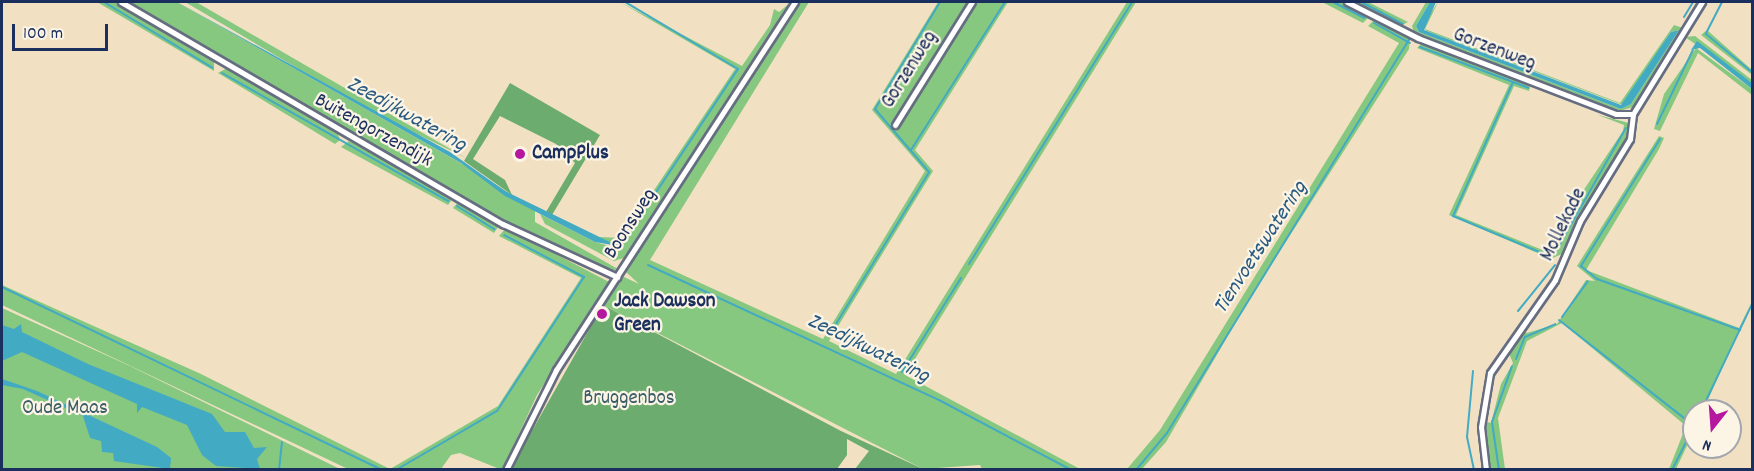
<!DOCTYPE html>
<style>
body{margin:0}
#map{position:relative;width:1754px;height:471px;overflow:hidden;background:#f1e1c2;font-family:Dekko,sans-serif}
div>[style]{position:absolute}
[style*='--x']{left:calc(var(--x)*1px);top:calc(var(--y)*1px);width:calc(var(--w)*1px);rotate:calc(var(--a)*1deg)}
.green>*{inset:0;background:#86c880}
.forest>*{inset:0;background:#6cac6e}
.water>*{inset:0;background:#43aac3}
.stream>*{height:2px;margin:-1px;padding:0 1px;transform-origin:1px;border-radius:1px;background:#43aac3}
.roads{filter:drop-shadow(2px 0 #666d81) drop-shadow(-2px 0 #666d81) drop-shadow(0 2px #666d81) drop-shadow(0 -2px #666d81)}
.minor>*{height:5px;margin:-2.5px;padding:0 2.5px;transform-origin:2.5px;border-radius:2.5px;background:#fff}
.dots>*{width:16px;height:16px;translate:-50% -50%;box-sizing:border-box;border:3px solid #fcf5e5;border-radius:50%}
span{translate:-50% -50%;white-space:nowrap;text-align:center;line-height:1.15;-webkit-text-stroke:4.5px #fcf5e5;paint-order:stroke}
.street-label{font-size:21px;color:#1b2f5e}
.poi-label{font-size:21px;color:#1b2f5e;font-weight:700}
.left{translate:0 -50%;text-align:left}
.park-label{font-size:21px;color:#3b5d68}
.water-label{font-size:22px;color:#295a81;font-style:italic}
.frame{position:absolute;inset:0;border:3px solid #1b2f5e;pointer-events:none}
.north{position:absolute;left:1682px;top:399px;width:60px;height:60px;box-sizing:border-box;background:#fcf5e5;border:2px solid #a2a6af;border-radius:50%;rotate:197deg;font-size:16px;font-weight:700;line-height:24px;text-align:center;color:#1b2f5e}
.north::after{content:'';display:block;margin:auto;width:21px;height:27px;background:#b5179e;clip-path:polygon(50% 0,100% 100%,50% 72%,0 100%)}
.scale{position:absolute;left:12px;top:24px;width:96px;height:27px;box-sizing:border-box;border:3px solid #1b2f5e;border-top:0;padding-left:8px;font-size:18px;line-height:21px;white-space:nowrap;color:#1b2f5e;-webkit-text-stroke:4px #fcf5e5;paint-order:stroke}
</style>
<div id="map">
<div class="green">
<i style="clip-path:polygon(97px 2px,116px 2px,214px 61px,214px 71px)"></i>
<i style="clip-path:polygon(125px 2px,177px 2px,473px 170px,535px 210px,535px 222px,618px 269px,609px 271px,525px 233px)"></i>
<i style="clip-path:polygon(185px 2px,196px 2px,466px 158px,370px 111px)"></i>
<i style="clip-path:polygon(620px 2px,742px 66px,770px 25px,774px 9px,779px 12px,791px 2px,624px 258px,614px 261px,545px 224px,540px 214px,595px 242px,617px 248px,552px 215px,598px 237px,622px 238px,735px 69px)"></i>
<i style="clip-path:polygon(798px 2px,809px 2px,650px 260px,823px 339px,925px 171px,872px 110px,938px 2px,1008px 2px,915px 150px,933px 171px,829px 341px,896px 374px,1127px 2px,1136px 2px,905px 375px,1080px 469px,982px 469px,980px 465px,923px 469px,603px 305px,622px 276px,639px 284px,626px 272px,630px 260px)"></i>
<i style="clip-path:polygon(1322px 2px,1341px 2px,1368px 18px,1363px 23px)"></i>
<i style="clip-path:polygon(1353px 2px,1368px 2px,1408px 22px,1400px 26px)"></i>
<i style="clip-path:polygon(1426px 2px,1430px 2px,1416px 26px,1419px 32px,1621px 109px,1631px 104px,1679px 30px,1671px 32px,1628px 103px,1623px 105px,1427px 31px,1423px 28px,1423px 25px,1438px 2px,1425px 29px,1620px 103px,1674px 25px,1683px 28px,1637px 106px,1616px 112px,1414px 33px,1412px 26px)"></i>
<i style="clip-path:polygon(1373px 21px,1410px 37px,1409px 49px,1250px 298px,1166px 442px,1142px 469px,1127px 469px,1160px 430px,1399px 43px,1368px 26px)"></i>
<i style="clip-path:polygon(1707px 30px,1752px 70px,1752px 75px,1701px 35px)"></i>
<i style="clip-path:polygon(1695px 36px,1752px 80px,1752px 83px,1685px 37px)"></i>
<i style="clip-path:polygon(1421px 44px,1530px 84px,1529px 91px,1514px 86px,1456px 215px,1550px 253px,1571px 209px,1623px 131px,1624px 125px,1598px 115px,1629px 123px,1627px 140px,1578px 219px,1564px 253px,1546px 261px,1547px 257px,1449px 215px,1509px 85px,1417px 48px)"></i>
<i style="clip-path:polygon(1696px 48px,1752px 89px,1752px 95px,1698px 53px,1660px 131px,1654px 129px,1664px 94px)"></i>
<i style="clip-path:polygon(227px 68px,338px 134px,340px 140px,335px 144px,218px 73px)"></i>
<i style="clip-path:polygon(1659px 136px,1664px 138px,1659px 149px,1586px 270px,1739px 328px,1752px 301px,1703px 411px,1694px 411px,1694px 431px,1676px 469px,1669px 469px,1686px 426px,1562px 323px,1527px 341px,1498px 418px,1505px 469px,1489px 469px,1484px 421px,1491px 423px,1501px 384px,1513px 363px,1508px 351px,1521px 329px,1527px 333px,1557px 324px,1586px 280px,1595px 281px,1577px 266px)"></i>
<i style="clip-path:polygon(349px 141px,449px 194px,451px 201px,448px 205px,341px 147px)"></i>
<i style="clip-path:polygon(459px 201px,500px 224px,494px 233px,453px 208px)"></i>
<i style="clip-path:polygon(506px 228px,609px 282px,537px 395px,502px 470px,460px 453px,451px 455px,441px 469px,348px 469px,2px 305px,2px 285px,201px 374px,390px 469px,498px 406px,581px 278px,499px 236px)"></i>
<i style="clip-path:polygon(2px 308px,130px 366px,340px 469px,2px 469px)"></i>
</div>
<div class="forest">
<i style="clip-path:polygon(510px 83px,600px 135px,552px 215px,546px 212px,575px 163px,556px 144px,500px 116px,473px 159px,505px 180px,512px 195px,464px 161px)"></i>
<i style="clip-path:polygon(603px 305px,841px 431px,923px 469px,855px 469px,869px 451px,847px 439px,847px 455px,837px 469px,511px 470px,529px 427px,533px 429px)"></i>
</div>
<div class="water">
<i style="clip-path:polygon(177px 2px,450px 152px,505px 191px,618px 246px,595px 242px,505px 196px,461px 163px)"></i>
<i style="clip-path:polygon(1430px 2px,1436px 2px,1424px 30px,1621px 105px,1671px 32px,1679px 30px,1631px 104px,1621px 109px,1419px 32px,1416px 26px)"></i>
<i style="clip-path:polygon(1697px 41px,1752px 83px,1752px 89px,1700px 48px,1691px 50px)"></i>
<i style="clip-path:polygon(21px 324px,22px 332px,88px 364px,212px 414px,225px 432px,245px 432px,254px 448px,267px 447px,257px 459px,260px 469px,216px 466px,202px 455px,187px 425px,142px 407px,137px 413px,137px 404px,22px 352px,2px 361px,2px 325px,14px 329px)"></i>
<i style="clip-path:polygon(2px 379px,37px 391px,157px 447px,171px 458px,170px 469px,114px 461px,113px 453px,102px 452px,101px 441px,90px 438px,83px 416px,23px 389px,2px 385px)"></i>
</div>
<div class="stream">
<i style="--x:104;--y:2;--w:127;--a:31.2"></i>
<i style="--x:1333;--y:2;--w:35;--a:27"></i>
<i style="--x:1722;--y:2;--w:36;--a:117"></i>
<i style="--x:1706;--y:34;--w:60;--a:39.6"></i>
<i style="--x:1363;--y:3;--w:45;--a:27.7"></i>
<i style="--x:1684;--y:17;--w:17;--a:-59"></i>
<i style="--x:1374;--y:23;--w:41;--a:29.1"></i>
<i style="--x:1420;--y:47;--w:116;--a:20.6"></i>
<i style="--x:222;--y:73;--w:260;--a:29.5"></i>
<i style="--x:1513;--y:82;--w:147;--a:114.1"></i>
<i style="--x:1453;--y:216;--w:104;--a:22.6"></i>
<i style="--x:1657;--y:124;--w:82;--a:-64.1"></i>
<i style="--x:1660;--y:139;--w:150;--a:121.9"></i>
<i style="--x:1581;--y:266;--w:21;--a:39"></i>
<i style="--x:1597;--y:279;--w:152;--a:19.6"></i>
<i style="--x:911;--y:150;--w:175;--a:-57.6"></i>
<i style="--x:457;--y:206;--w:44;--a:31.9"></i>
<i style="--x:615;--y:245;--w:12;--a:-31"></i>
<i style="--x:625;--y:239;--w:204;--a:-56.4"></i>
<i style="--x:738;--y:69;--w:131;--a:-149.3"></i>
<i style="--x:1554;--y:254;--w:145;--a:-60.3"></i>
<i style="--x:969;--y:264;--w:309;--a:-58.1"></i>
<i style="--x:648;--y:265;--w:321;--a:24.9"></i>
<i style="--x:939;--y:400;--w:149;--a:27.9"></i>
<i style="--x:2;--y:287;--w:422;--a:25.7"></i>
<i style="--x:1518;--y:311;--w:59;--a:-51.2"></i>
<i style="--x:1562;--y:317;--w:44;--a:-54.2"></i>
<i style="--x:1559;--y:320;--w:172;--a:38.1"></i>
<i style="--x:836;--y:324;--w:178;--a:-58.5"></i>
<i style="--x:929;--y:172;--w:83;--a:-130.6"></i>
<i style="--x:875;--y:109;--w:125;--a:-58.7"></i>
<i style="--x:1516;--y:359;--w:24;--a:-68"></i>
<i style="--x:1525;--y:337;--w:33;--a:-23"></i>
<i style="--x:1473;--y:371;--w:66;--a:95.2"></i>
<i style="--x:1467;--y:437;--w:34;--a:78"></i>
<i style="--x:902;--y:372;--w:111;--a:-57.9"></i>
<i style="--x:1701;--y:411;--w:119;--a:-64.5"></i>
<i style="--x:279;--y:470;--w:28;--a:-84"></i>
<i style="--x:396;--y:470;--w:117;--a:-30.3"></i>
<i style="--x:497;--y:411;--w:160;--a:-57"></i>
<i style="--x:584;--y:277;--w:90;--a:-152.3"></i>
<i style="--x:1136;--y:470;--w:48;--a:-50"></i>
<i style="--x:1167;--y:433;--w:462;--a:-58.4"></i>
<i style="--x:1499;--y:470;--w:49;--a:-98.3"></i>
<i style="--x:1492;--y:422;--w:59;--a:-70.3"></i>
<i style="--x:1672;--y:470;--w:49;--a:-63.4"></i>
</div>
<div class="roads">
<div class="minor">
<i style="--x:121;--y:2;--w:442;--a:30.2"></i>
<i style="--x:503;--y:224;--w:126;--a:24.9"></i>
<i style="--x:1347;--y:2;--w:80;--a:26.9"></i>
<i style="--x:1418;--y:38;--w:212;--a:21"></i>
<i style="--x:1616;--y:114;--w:17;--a:0"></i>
<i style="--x:1633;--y:114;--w:132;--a:-58.4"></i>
<i style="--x:895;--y:125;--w:145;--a:-58"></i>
<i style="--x:506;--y:470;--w:112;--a:-63.4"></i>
<i style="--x:556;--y:370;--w:439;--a:-57"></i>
<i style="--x:1486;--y:470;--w:43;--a:-96.6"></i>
<i style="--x:1481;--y:427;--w:55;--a:-80.5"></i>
<i style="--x:1490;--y:373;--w:113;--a:-55"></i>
<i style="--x:1555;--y:280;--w:64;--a:-67"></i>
<i style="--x:1580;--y:221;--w:96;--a:-58.6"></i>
<i style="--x:1630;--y:139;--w:25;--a:-83"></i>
</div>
</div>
<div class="dots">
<i style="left:520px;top:154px;background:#b5179e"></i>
<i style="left:602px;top:314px;background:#b5179e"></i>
</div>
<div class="street-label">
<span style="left:1494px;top:50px;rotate:21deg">Gorzenweg</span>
<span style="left:910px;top:70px;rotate:-58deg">Gorzenweg</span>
<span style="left:373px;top:131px;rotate:29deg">Buitengorzendijk</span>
<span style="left:631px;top:224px;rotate:-57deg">Boonsweg</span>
<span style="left:1564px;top:225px;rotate:-64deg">Mollekade</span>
</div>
<div class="poi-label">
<span class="left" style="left:532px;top:154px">CampPlus</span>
<span class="left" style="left:614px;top:314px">Jack Dawson<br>Green</span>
</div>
<div class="park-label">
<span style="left:629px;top:399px">Bruggenbos</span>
<span style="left:65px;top:409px">Oude Maas</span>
</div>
<div class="water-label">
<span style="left:406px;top:115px;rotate:29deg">Zeedijkwatering</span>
<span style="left:1261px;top:248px;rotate:-57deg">Tienvoetswatering</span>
<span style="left:868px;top:349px;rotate:26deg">Zeedijkwatering</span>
</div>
<div class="frame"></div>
<div class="north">N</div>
<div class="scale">100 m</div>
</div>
